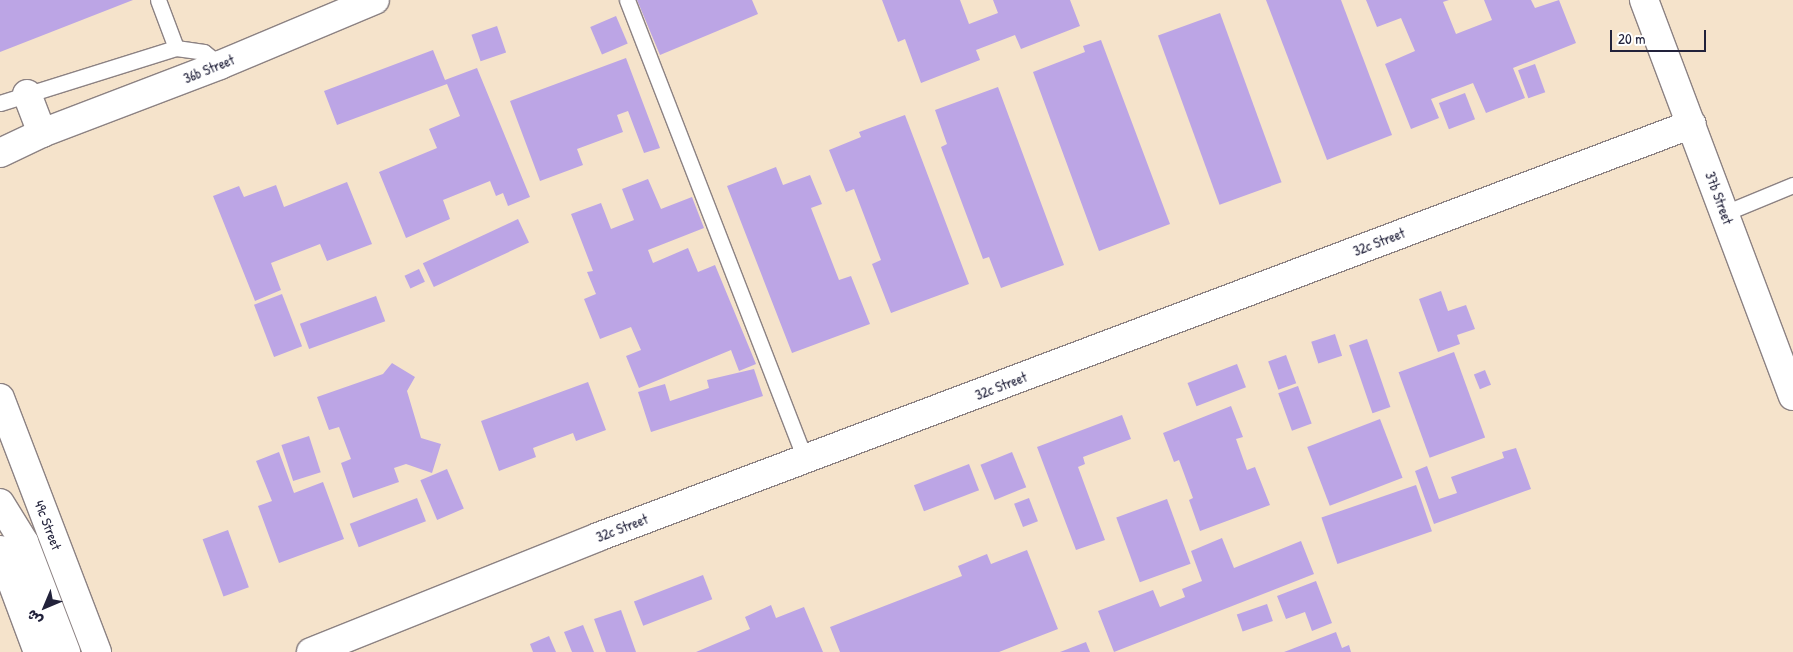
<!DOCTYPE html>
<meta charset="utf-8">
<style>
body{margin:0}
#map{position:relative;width:1793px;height:652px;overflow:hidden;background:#f5e3cb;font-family:"Patrick Hand","Playpen Sans Arabic",sans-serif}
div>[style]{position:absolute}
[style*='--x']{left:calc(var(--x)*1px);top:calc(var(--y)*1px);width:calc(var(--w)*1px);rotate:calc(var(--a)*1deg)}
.building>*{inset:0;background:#bca5e5;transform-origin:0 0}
.roads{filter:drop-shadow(1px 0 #8c8283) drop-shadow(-1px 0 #8c8283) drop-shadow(0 1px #8c8283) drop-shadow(0 -1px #8c8283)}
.lane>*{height:15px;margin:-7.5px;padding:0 7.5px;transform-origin:7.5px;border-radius:7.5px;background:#fff}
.street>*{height:28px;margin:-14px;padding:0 14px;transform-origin:14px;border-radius:14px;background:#fff}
.secondary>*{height:28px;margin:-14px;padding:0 14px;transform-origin:14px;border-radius:14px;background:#fff}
span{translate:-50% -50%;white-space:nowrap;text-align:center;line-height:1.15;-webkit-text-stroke:5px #fff;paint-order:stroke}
.street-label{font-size:14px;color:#22223b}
.north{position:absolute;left:20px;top:582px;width:50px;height:50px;-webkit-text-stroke:4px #fff;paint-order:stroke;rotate:225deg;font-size:14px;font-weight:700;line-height:20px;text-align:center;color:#22223b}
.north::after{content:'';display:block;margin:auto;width:18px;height:22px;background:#22223b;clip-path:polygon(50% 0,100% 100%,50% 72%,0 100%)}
.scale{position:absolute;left:1610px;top:30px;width:96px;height:22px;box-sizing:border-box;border:2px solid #22223b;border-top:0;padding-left:6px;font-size:15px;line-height:18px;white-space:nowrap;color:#22223b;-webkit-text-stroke:4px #fff;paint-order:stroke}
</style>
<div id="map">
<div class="building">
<i style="clip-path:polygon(0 0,133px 0,0 52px)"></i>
<i style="clip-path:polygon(637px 0,752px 0,758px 14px,660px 55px)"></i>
<i style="clip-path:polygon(882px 0,960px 0,969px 24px,998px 13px,993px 0,1070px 0,1080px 26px,1021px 49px,1015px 35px,976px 50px,980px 60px,921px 83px,905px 39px,898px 42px)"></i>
<i style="clip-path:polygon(1266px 0,1341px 0,1392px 135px,1327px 160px)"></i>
<i style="clip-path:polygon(1366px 0,1449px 0,1443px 2px,1456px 34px,1492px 20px,1484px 0,1531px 0,1535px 8px,1559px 0,1576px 43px,1513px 68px,1525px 98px,1486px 113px,1473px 83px,1431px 99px,1439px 118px,1411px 129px,1385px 64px,1415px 51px,1401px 18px,1377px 27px)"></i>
<i style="left:1220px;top:13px;width:180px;height:66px;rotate:70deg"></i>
<i style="left:616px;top:16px;width:30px;height:28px;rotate:67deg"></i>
<i style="left:497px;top:26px;width:28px;height:27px;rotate:71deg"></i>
<i style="clip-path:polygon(1101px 40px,1170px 224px,1099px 251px,1033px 72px,1085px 52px,1083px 46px)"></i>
<i style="clip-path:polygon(433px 50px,445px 80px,477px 68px,530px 197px,508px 206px,503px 193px,496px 196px,490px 181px,443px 200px,450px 219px,406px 238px,379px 172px,437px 148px,429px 129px,460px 116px,447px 84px,337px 125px,324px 91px)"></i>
<i style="clip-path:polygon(626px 58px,660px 148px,644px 153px,628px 111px,617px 115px,623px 132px,577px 149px,583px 165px,540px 181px,510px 101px)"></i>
<i style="left:1535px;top:64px;width:30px;height:18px;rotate:70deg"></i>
<i style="clip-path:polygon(998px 87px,1064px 265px,1001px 288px,989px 257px,983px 259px,941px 147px,947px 144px,935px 110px)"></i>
<i style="left:1465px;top:93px;width:28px;height:28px;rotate:69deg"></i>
<i style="clip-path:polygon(905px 115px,969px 284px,891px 313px,872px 264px,881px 260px,854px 189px,846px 192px,829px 150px,861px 137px,859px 132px)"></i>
<i style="clip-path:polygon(776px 167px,783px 185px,810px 175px,822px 204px,811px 208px,839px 280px,851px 276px,870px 324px,792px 353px,727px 186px)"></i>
<i style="clip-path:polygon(648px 179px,661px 209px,692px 197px,704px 228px,648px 250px,653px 263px,688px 248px,698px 272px,715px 265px,756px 364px,739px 371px,731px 350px,639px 388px,626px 356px,641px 350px,631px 327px,600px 339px,584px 299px,596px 294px,587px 272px,593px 271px,571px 214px,601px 203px,611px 229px,634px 220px,622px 189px)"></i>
<i style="clip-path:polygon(347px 182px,372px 244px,327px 261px,320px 244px,271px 263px,281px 290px,255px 301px,213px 196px,239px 186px,244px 197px,276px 185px,284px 207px)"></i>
<i style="left:518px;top:219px;width:26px;height:105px;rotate:65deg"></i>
<i style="left:419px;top:269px;width:14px;height:16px;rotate:65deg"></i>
<i style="clip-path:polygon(1441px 291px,1448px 311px,1466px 305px,1475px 329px,1457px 335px,1460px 344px,1438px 352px,1419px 299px)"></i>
<i style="left:282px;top:294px;width:56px;height:30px;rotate:69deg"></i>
<i style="left:376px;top:296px;width:27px;height:81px;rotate:70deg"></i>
<i style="left:1335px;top:334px;width:23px;height:25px;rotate:72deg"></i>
<i style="left:1367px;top:339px;width:72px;height:19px;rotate:71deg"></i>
<i style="left:1454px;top:352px;width:91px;height:59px;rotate:70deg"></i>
<i style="left:1286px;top:355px;width:30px;height:19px;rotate:70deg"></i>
<i style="clip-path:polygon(392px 363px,415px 377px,407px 391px,421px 438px,441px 444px,432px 473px,406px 464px,394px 468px,399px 482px,353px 498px,341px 463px,351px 459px,339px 427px,329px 430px,317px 397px,383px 374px)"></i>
<i style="left:1237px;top:364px;width:25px;height:53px;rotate:69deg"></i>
<i style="clip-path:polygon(754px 369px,763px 396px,651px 432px,638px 392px,665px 384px,670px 401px,709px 388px,707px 380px)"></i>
<i style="left:1485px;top:370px;width:16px;height:12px;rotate:68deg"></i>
<i style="clip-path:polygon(588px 382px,606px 430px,576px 441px,573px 433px,533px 448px,536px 457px,499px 471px,481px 421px)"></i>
<i style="left:1298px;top:386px;width:40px;height:21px;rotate:70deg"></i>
<i style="clip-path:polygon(1231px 406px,1243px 437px,1236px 439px,1247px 470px,1255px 467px,1270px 505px,1200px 531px,1189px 500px,1193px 498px,1179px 460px,1174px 462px,1163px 433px)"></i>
<i style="clip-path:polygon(1122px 415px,1131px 439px,1083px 457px,1085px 464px,1078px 467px,1105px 540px,1076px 550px,1037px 447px)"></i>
<i style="left:1380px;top:419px;width:63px;height:78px;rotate:69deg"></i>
<i style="left:309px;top:436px;width:38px;height:29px;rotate:72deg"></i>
<i style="clip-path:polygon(1516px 448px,1531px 489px,1434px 524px,1415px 471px,1427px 466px,1439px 499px,1457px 493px,1451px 477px,1504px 458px,1502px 452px)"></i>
<i style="clip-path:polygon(279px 452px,294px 493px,323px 482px,344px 539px,279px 563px,258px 506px,272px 501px,256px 461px)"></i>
<i style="left:1012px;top:452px;width:38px;height:34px;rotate:68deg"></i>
<i style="left:969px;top:464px;width:28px;height:59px;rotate:69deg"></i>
<i style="left:447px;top:469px;width:43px;height:29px;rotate:67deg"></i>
<i style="left:1416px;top:485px;width:49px;height:100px;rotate:71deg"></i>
<i style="left:417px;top:498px;width:25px;height:72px;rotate:69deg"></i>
<i style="left:1029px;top:498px;width:25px;height:16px;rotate:69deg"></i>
<i style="left:1167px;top:499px;width:69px;height:54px;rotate:70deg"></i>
<i style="left:228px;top:530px;width:61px;height:27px;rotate:70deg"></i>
<i style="clip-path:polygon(1222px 538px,1234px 568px,1301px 541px,1314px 574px,1114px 652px,1098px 611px,1153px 590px,1160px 607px,1185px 597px,1182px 589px,1202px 581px,1191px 551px)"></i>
<i style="clip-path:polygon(1027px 550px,1058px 629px,999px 652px,840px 652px,830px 627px,962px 576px,958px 566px,987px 554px,991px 564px)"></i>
<i style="left:703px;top:575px;width:26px;height:74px;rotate:69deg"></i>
<i style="clip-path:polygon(1316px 581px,1332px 623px,1312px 631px,1305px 612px,1286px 619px,1277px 596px)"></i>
<i style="left:1267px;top:604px;width:18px;height:32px;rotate:71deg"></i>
<i style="clip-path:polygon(771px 605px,776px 618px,804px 607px,823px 652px,696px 652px,750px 629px,745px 617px)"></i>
<i style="clip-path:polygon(621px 610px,636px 652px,606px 652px,594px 619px)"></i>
<i style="clip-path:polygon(583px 625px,594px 652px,572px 652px,564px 632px)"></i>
<i style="clip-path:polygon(1336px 632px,1342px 648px,1349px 645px,1351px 652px,1284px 652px)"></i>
<i style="clip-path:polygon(549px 636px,556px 652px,533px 652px,530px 644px)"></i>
<i style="clip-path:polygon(1086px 642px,1090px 652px,1060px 652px)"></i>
</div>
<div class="roads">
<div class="lane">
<i style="--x:158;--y:0;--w:51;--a:69.4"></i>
<i style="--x:627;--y:0;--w:493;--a:68.8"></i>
<i style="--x:0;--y:103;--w:184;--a:-17.4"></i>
<i style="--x:176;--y:48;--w:28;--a:8"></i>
<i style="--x:204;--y:52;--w:21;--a:39"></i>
<i style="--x:1725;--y:213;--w:74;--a:-22.4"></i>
</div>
<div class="street">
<i style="--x:1644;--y:0;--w:423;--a:69.4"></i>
<i style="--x:27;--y:94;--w:42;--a:69"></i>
<i style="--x:0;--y:153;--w:47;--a:-25.5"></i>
<i style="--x:42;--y:133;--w:191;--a:-20.9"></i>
<i style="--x:220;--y:65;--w:168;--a:-22.8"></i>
<i style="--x:311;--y:652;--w:309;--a:-21.8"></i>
<i style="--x:598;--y:537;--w:1169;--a:-20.68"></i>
</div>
<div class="secondary">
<i style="--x:0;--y:398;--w:272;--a:69.1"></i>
<i style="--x:0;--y:503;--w:46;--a:58.4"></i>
<i style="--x:24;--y:542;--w:118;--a:69.1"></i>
<i style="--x:0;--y:550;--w:109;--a:69.6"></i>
</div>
</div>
<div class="street-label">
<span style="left:209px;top:69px;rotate:-22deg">36b Street</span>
<span style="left:1719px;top:198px;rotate:70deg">37b Street</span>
<span style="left:1379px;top:242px;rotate:-21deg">32c Street</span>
<span style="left:1001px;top:386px;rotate:-21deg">32c Street</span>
<span style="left:48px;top:525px;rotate:69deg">49c Street</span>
<span style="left:622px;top:528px;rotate:-21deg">32c Street</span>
</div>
<div class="north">ش</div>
<div class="scale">20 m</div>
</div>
